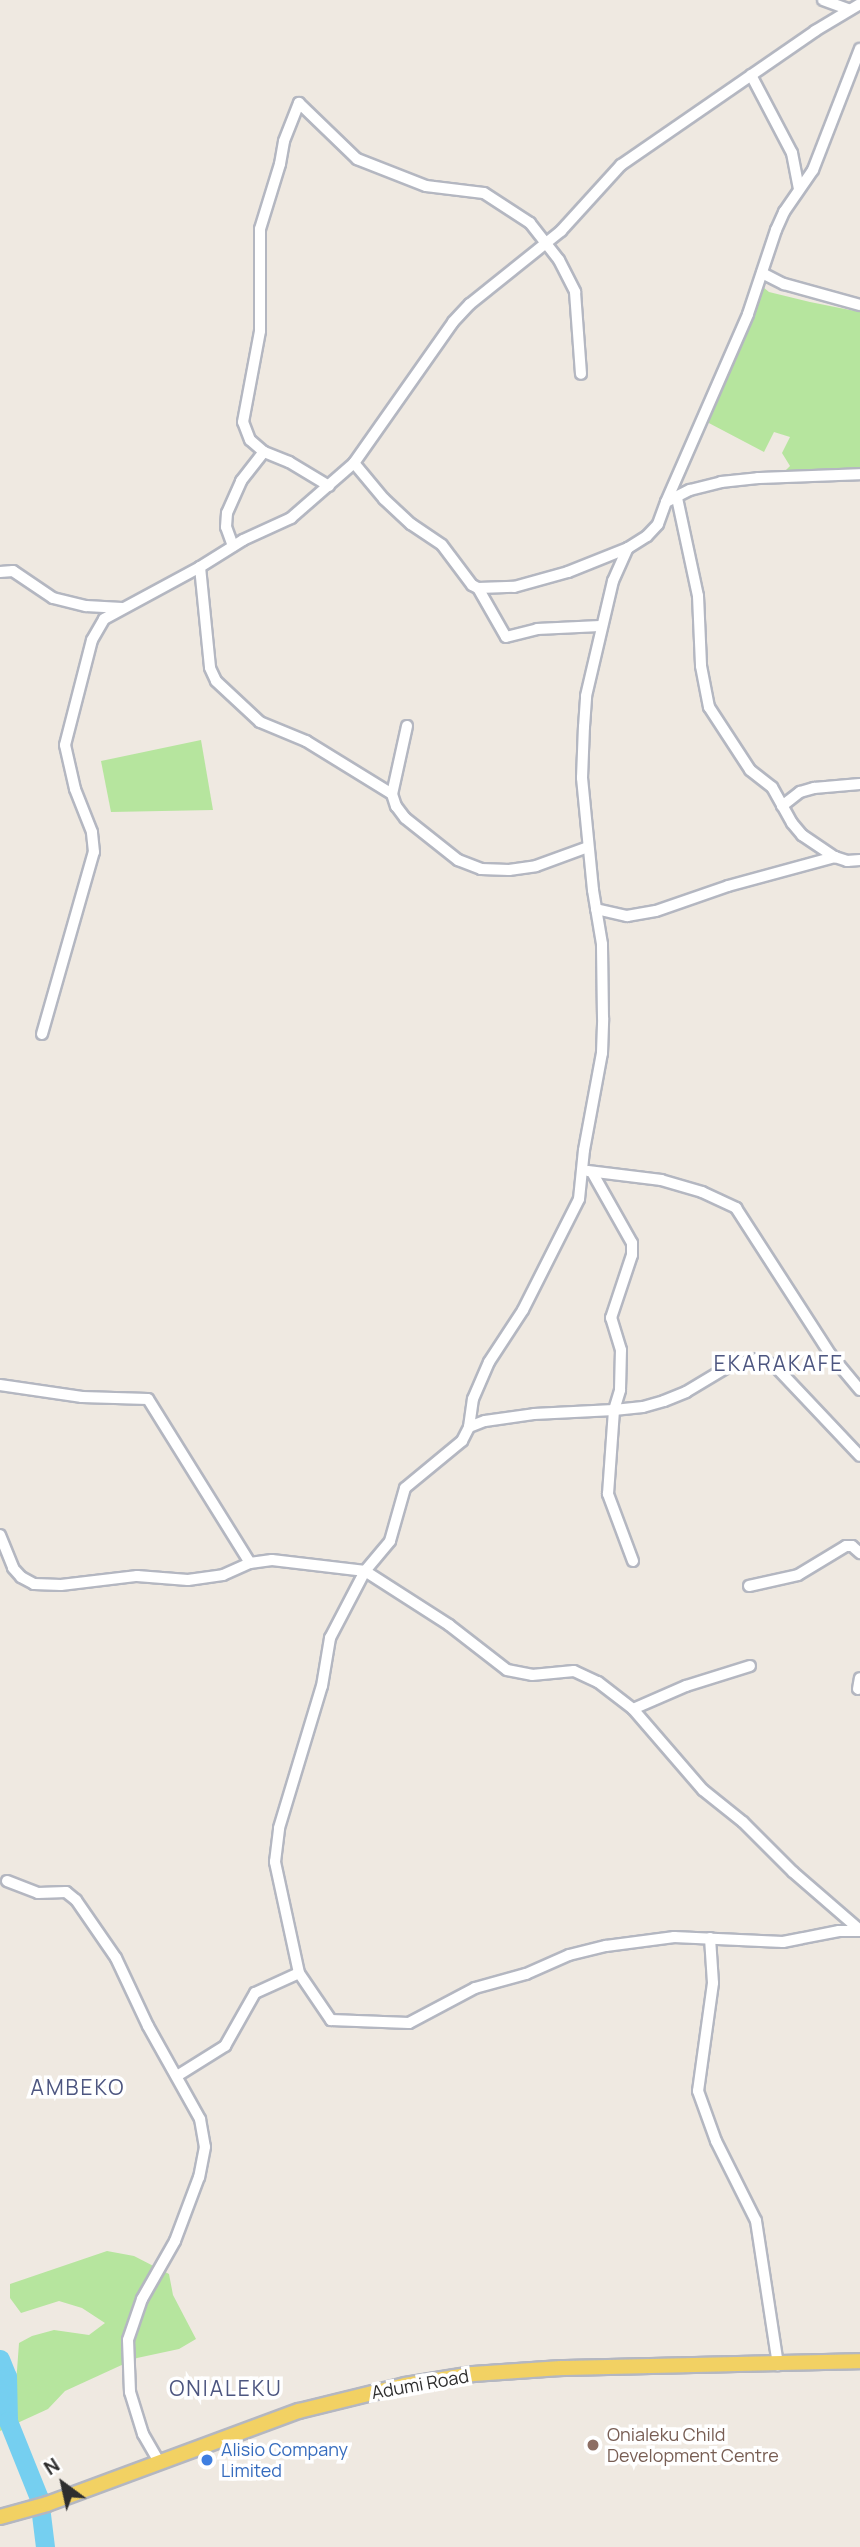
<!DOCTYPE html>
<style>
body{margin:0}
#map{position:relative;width:860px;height:2547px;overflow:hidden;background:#efe9e1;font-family:Manrope,sans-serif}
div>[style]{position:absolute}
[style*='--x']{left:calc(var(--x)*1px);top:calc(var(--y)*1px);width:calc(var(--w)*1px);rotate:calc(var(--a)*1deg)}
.green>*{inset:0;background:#b6e59e}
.river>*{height:19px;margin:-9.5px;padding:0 9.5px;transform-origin:9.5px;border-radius:9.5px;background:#75cff0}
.roads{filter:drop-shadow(2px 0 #b4b7c1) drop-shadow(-2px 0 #b4b7c1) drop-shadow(0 2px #b4b7c1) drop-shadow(0 -2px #b4b7c1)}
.minor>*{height:10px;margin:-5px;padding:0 5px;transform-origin:5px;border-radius:5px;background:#fff}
.major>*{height:14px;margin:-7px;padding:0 7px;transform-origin:7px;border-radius:7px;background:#f2d163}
.dots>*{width:19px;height:19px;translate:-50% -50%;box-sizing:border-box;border:4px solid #fff;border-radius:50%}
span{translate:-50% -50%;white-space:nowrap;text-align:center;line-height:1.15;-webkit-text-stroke:7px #fff;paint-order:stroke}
.street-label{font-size:18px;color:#2e2e2e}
.education-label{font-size:18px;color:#785e54}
.left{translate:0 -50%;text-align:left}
.shop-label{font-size:18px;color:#366cbe}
.quarter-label{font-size:21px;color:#4d5680;letter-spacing:2px}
.north{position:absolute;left:28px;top:2449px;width:70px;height:70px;-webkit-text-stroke:5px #fff;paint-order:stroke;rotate:327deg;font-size:19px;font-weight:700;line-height:28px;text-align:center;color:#2e2e2e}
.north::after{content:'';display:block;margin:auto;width:24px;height:32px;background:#2e2e2e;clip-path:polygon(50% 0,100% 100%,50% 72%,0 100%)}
</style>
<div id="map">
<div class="green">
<i style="clip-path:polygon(763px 287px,769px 292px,810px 302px,860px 312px,860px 474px,787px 480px,786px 470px,790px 466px,782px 453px,790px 437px,774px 432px,764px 452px,705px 421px)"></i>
<i style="clip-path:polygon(201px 740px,213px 810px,111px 812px,101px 761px)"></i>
<i style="clip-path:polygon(107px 2251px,134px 2256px,169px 2274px,173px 2295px,196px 2339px,179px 2349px,137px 2358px,65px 2391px,48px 2409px,0 2431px,0 2397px,15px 2398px,19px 2343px,32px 2336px,54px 2330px,89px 2335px,105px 2323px,82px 2308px,59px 2301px,21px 2313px,10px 2298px,10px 2284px)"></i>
</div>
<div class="river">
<i style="--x:0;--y:2359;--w:18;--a:68"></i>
<i style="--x:7;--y:2376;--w:45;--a:88.7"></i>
<i style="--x:8;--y:2421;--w:83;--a:68.1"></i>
<i style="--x:39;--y:2498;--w:49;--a:83"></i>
</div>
<div class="roads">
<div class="minor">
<i style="--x:823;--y:0;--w:27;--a:20"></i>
<i style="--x:751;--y:75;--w:88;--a:62.3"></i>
<i style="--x:792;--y:153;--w:37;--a:79"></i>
<i style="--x:762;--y:273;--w:25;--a:27"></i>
<i style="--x:784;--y:284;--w:79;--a:15.4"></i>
<i style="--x:354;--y:463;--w:47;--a:50.2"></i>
<i style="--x:384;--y:499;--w:37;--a:43"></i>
<i style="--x:411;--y:524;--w:37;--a:34"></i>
<i style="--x:442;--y:545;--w:50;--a:53.1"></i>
<i style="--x:472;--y:585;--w:7;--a:27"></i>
<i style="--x:478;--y:588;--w:36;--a:-2"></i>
<i style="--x:514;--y:587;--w:56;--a:-15.5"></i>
<i style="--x:568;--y:572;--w:65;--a:-21.8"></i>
<i style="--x:329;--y:486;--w:47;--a:-149"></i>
<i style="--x:289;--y:462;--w:27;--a:-158"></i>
<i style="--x:264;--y:452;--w:18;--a:-139"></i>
<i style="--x:250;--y:440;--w:19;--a:-111"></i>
<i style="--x:243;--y:422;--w:93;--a:-79.4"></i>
<i style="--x:260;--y:331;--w:102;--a:-90"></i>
<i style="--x:260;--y:229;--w:68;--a:-72.9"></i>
<i style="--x:280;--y:164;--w:23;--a:-80"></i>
<i style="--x:284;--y:141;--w:41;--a:-68.5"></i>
<i style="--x:299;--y:103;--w:81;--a:44"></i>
<i style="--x:357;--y:159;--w:74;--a:21.4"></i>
<i style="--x:426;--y:186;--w:58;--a:6.9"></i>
<i style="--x:484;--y:193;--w:55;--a:33.1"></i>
<i style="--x:530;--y:223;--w:47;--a:51.9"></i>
<i style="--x:559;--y:260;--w:36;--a:63"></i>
<i style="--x:575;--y:292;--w:82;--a:85.8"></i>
<i style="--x:677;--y:498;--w:100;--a:77.9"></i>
<i style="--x:698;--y:596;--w:70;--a:87.5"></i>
<i style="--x:701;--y:666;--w:42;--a:79"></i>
<i style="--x:709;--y:707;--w:75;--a:56.9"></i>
<i style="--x:750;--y:770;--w:28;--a:38"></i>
<i style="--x:772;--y:787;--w:41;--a:60.9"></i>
<i style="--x:792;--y:823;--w:16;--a:50"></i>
<i style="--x:802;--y:835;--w:40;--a:34"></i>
<i style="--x:835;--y:857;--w:13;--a:18"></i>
<i style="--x:847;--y:861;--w:13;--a:-4"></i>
<i style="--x:666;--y:502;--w:205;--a:-66.4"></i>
<i style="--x:748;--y:314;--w:89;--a:-71.6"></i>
<i style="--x:776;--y:230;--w:20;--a:-66"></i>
<i style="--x:784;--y:212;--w:51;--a:-55.4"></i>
<i style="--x:813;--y:170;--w:130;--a:-68.8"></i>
<i style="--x:233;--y:546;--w:20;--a:-110"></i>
<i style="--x:226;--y:527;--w:14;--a:-86"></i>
<i style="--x:227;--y:513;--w:35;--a:-66"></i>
<i style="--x:241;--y:481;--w:37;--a:-52"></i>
<i style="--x:200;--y:567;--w:101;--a:84.3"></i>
<i style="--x:210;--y:668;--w:14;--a:65"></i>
<i style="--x:216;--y:681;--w:60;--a:43"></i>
<i style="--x:260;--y:722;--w:50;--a:22.4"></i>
<i style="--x:306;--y:741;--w:101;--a:31.6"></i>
<i style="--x:0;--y:572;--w:13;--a:-4"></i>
<i style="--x:13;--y:571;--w:48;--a:34"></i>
<i style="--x:53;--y:598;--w:34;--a:14"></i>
<i style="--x:86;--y:606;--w:36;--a:3"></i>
<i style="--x:478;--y:588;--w:56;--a:60.3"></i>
<i style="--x:506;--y:637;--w:32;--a:-14"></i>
<i style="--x:537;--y:629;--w:63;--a:-2.7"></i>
<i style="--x:407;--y:726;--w:70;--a:102.4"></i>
<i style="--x:392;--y:794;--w:13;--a:72"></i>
<i style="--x:396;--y:806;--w:15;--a:53"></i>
<i style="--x:405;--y:818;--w:68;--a:38.4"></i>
<i style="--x:458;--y:860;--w:25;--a:21"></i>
<i style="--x:481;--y:869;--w:28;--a:2"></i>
<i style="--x:509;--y:870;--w:27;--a:-8"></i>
<i style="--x:536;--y:866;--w:55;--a:-20.1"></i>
<i style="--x:782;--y:806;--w:23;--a:-38"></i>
<i style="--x:800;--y:792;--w:15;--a:-16"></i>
<i style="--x:814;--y:788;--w:46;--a:-5"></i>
<i style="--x:596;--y:909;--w:32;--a:13"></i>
<i style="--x:627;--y:916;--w:29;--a:-10"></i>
<i style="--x:656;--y:911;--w:76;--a:-19.1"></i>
<i style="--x:728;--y:886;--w:111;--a:-15.2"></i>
<i style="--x:42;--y:1034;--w:189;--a:-74.1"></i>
<i style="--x:94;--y:852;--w:20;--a:-96"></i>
<i style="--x:92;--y:832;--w:46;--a:-111.6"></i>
<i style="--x:75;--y:789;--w:45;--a:-102.8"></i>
<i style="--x:65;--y:745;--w:108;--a:-75.6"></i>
<i style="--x:92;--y:640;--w:24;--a:-60"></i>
<i style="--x:104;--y:619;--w:109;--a:-28.4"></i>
<i style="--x:200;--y:567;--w:51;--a:-32.1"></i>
<i style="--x:243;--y:540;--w:53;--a:-24.6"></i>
<i style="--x:291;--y:518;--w:84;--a:-41.1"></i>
<i style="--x:354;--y:463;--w:172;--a:-54.9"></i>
<i style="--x:453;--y:322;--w:25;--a:-47"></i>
<i style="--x:470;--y:304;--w:117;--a:-38.7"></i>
<i style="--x:561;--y:231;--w:89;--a:-47.7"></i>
<i style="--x:621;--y:165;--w:236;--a:-34.6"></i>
<i style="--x:815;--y:31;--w:52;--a:-31"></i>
<i style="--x:588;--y:1171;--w:74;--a:7"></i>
<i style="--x:661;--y:1180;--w:43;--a:16.3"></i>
<i style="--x:702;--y:1192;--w:38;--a:25"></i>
<i style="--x:736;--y:1208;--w:174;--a:57.2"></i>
<i style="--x:830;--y:1354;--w:47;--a:50.2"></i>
<i style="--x:0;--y:1385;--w:83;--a:8.3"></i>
<i style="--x:82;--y:1397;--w:66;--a:1.7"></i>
<i style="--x:148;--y:1399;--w:193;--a:58.1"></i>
<i style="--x:250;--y:1563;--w:22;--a:-8"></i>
<i style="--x:272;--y:1560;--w:94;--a:6.7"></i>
<i style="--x:365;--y:1571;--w:39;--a:-50"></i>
<i style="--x:390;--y:1541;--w:55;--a:-74.2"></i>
<i style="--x:405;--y:1488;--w:74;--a:-39.5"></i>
<i style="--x:462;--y:1441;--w:16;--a:-63"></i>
<i style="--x:469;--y:1427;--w:28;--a:-82"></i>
<i style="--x:473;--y:1399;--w:40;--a:-66.6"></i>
<i style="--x:489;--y:1362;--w:62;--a:-56.8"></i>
<i style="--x:523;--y:1310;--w:124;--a:-63.2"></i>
<i style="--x:579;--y:1199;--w:49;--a:-84.2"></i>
<i style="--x:584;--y:1150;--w:99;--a:-79.5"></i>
<i style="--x:602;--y:1053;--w:35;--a:-88"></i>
<i style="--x:603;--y:1018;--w:74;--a:-90.8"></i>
<i style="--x:602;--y:944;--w:55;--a:-99.5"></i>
<i style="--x:593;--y:890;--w:113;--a:-95.6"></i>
<i style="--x:582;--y:778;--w:51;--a:-87.8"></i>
<i style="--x:584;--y:727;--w:31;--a:-86"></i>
<i style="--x:586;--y:696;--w:118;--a:-76.8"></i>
<i style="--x:613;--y:581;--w:36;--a:-66"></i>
<i style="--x:628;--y:548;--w:22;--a:-32"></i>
<i style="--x:647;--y:536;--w:16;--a:-47"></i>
<i style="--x:658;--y:524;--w:23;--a:-70"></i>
<i style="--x:666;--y:502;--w:27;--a:-27"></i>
<i style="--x:690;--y:490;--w:32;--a:-14"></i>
<i style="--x:721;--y:482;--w:37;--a:-6"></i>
<i style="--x:758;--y:478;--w:102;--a:-2.2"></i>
<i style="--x:469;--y:1427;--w:17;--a:-21"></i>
<i style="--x:485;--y:1421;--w:49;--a:-8.1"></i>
<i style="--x:534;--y:1414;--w:80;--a:-2.9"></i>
<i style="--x:614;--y:1410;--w:21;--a:-73"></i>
<i style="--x:620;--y:1390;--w:40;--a:-88.6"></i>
<i style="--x:621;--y:1350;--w:34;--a:-107"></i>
<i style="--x:611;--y:1318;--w:66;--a:-71.6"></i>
<i style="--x:632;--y:1255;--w:12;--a:-90"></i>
<i style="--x:632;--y:1243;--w:81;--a:-119.4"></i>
<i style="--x:0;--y:1535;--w:35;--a:68"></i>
<i style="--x:13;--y:1568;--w:12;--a:48"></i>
<i style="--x:21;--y:1577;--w:15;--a:28"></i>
<i style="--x:34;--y:1584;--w:27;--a:2"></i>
<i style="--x:61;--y:1585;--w:77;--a:-6.8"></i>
<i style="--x:137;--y:1576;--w:51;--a:4.5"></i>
<i style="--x:188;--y:1580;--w:35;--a:-8"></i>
<i style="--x:223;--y:1575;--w:30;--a:-24"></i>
<i style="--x:633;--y:1561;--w:72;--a:-110.5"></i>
<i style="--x:608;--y:1494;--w:84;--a:-85.9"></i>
<i style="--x:614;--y:1410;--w:29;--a:-6"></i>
<i style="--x:643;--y:1407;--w:22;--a:-16"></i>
<i style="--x:664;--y:1401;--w:24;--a:-22"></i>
<i style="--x:686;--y:1392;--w:52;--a:-31"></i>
<i style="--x:731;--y:1365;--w:27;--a:-13"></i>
<i style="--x:757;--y:1359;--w:18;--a:19"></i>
<i style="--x:774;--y:1365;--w:125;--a:46.6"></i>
<i style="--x:749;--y:1586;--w:50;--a:-12.7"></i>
<i style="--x:798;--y:1575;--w:56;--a:-31.1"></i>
<i style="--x:846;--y:1546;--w:6;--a:0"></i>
<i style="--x:852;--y:1546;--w:11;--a:41"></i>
<i style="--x:858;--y:1689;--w:11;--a:-80"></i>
<i style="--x:633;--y:1709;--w:58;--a:-23.5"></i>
<i style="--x:686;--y:1686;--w:67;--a:-17.4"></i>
<i style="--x:7;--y:1881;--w:33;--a:21"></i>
<i style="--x:38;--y:1893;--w:28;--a:-2"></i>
<i style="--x:66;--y:1892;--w:13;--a:39"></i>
<i style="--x:76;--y:1900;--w:70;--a:55.4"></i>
<i style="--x:116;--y:1958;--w:75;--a:64.8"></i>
<i style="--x:148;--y:2026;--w:107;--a:60.8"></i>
<i style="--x:200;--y:2119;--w:28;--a:80"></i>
<i style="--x:205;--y:2147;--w:31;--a:101"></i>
<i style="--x:199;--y:2177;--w:68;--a:110.6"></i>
<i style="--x:175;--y:2241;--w:67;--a:119.6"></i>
<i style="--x:142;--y:2299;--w:43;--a:108.9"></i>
<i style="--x:128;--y:2340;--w:52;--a:87.8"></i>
<i style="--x:130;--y:2392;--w:44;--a:72.8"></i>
<i style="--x:143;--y:2434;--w:32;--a:60"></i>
<i style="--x:710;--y:1938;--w:45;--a:86.2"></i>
<i style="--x:713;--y:1983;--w:109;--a:97.9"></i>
<i style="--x:698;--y:2091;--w:53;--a:70.2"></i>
<i style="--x:716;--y:2141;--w:89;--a:63.4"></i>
<i style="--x:756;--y:2221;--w:146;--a:81.3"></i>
<i style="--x:299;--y:1973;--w:57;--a:55.8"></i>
<i style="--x:331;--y:2020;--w:78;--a:2.2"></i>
<i style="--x:409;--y:2023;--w:75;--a:-27.9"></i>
<i style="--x:475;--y:1988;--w:53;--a:-15.4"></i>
<i style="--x:526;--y:1974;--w:47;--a:-23.8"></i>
<i style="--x:569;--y:1955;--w:38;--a:-14"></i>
<i style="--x:606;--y:1946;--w:69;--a:-7.5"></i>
<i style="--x:674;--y:1937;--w:109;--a:2.6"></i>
<i style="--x:783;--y:1942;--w:57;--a:-11.1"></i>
<i style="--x:839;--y:1931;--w:21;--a:0"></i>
<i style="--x:177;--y:2076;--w:57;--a:-32"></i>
<i style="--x:225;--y:2046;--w:61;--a:-60.5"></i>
<i style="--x:255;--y:1993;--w:48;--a:-24.4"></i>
<i style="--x:299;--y:1973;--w:114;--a:-102.2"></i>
<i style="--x:275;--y:1862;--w:34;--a:-83"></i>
<i style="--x:279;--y:1828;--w:148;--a:-73.2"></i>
<i style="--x:322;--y:1686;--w:49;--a:-80.5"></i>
<i style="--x:330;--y:1638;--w:76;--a:-62.4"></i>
<i style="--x:365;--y:1571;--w:100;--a:32.7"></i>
<i style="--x:449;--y:1625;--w:73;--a:37.8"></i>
<i style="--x:507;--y:1670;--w:25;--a:11"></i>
<i style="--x:532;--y:1675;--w:42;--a:-5.4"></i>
<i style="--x:574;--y:1671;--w:26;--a:25"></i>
<i style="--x:598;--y:1682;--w:44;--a:37.6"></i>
<i style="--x:633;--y:1709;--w:107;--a:49.2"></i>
<i style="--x:703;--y:1790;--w:51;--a:38.7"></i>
<i style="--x:743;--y:1822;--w:71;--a:45"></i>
<i style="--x:793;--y:1872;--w:89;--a:40.9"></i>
</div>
<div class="major">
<i style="--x:0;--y:2517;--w:49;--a:-15.5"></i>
<i style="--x:47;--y:2504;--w:269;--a:-20.3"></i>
<i style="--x:299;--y:2411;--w:109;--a:-13.8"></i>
<i style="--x:405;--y:2385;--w:69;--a:-9.2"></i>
<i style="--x:473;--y:2374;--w:88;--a:-3.9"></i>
<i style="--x:561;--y:2368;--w:299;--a:-1.3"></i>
</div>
</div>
<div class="dots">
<i style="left:593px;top:2445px;background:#8d6e63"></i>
<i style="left:207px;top:2460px;background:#3f7fe0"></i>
</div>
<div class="street-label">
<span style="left:420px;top:2384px;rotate:-10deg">Adumi Road</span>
</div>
<div class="education-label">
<span class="left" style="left:607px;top:2445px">Onialeku Child<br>Development Centre</span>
</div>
<div class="shop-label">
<span class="left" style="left:221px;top:2460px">Alisio Company<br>Limited</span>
</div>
<div class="quarter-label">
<span style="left:779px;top:1363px">EKARAKAFE</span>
<span style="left:78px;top:2087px">AMBEKO</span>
<span style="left:226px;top:2388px">ONIALEKU</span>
</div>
<div class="north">N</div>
</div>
